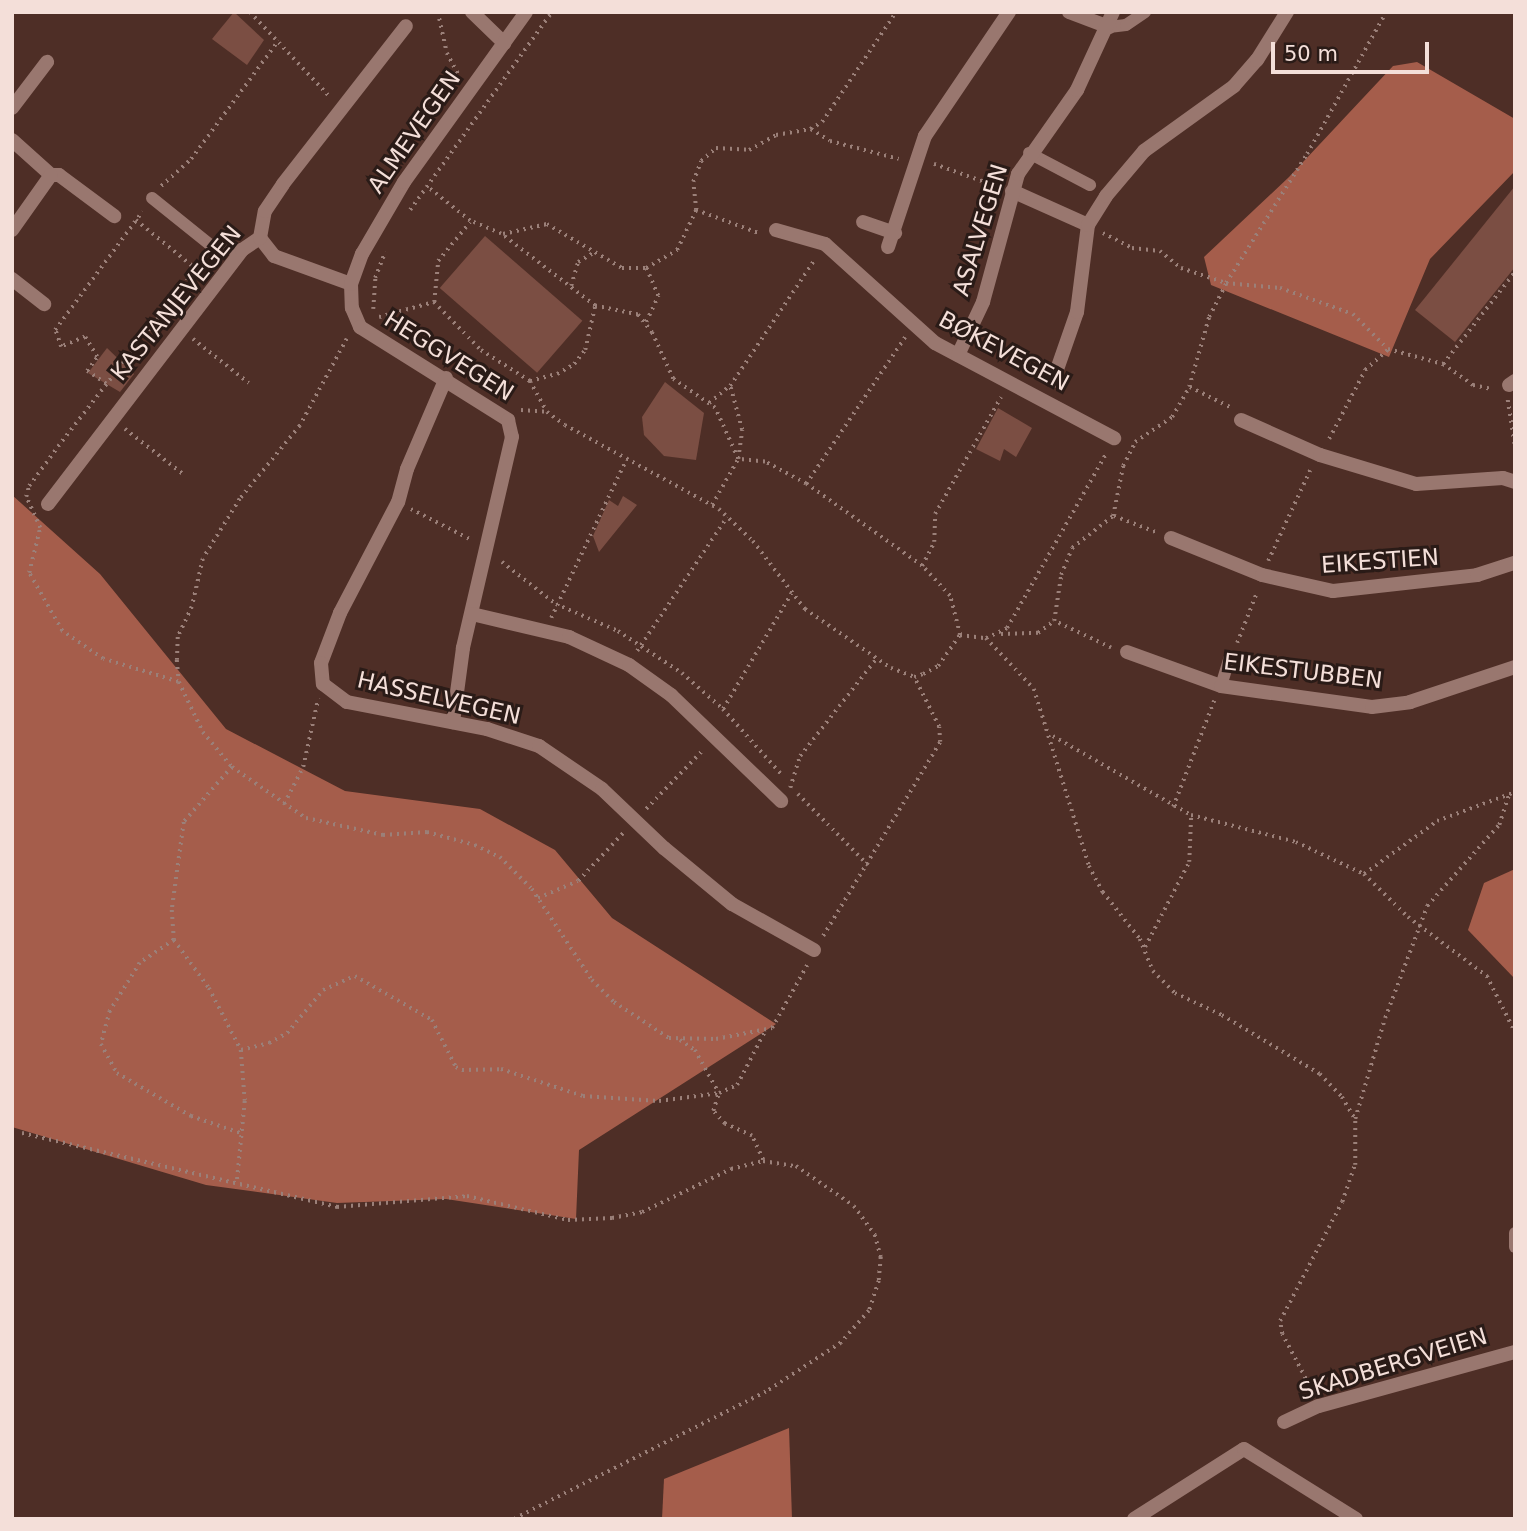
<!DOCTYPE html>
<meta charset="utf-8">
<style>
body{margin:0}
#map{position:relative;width:1527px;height:1531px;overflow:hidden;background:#4e2e26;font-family:"DejaVu Sans",sans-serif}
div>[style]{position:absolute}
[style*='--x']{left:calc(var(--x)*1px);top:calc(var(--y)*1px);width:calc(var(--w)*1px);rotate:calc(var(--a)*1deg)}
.green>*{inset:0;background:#7b4e43;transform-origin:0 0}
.forest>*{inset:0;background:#a55d4b}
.path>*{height:3.5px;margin-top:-1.75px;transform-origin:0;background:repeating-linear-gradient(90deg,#9b8079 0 2px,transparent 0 7px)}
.service>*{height:12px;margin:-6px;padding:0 6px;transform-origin:6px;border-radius:6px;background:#99776f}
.minor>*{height:14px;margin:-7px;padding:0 7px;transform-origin:7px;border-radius:7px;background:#99776f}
span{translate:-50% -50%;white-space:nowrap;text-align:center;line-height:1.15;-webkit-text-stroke:6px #2a1b17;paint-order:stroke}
.street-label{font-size:23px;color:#f4dfd9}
.frame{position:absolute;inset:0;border:14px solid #f4dfd9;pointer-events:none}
.scale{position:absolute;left:1271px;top:42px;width:158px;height:32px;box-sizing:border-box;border:4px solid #f4dfd9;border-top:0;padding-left:9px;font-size:21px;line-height:24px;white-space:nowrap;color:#f4dfd9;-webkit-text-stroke:5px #2a1b17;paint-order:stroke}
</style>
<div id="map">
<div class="green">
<i style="clip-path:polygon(234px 12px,264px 40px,247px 65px,212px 39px)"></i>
<i style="clip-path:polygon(1515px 186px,1515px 267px,1455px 342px,1415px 310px)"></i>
<i style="left:485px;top:236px;width:129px;height:69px;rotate:41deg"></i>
<i style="clip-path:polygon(107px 348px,134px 374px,120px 392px,88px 373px)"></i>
<i style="clip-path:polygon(665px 382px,704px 413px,696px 460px,664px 456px,644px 435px,642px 417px)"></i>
<i style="clip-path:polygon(998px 408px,1032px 428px,1016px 457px,1004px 449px,1000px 461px,976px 449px)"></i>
<i style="clip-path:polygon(623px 496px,637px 505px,599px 552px,593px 536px,609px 500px,618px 506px)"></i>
</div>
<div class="forest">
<i style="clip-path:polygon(1417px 62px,1515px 119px,1515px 171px,1430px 259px,1389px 357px,1211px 285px,1204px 257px,1289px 177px,1393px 66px)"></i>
<i style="clip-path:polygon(12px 495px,100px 574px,226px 729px,345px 791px,480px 809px,555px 850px,612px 918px,776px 1024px,579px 1150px,576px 1219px,446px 1199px,337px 1203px,206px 1185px,12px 1127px)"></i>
<i style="clip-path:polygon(1515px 869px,1515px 979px,1468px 930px,1484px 883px)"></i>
<i style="clip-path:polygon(789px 1428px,792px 1519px,662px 1519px,664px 1479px)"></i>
</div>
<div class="path">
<i style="--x:250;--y:12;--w:118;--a:46.7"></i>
<i style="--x:438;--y:12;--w:42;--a:77.6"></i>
<i style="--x:447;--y:53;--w:24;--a:62"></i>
<i style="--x:811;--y:129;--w:22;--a:32"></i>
<i style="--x:830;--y:141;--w:71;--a:14.6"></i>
<i style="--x:934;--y:164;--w:66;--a:19.5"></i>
<i style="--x:161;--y:186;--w:40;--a:-42"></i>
<i style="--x:191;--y:159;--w:147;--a:-53.6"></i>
<i style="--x:410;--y:210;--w:244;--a:-54.4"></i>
<i style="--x:696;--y:210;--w:67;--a:20.1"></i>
<i style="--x:136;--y:220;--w:77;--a:39.2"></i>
<i style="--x:1103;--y:233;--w:33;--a:27"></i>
<i style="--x:1132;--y:248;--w:28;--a:6"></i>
<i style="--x:1160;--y:251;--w:27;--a:39"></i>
<i style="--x:1181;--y:268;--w:47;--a:18.4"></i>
<i style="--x:1226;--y:283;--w:54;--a:5.3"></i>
<i style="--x:1280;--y:288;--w:77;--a:19.6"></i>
<i style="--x:1353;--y:314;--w:49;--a:45"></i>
<i style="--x:503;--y:234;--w:45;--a:-12.8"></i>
<i style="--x:547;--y:224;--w:87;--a:30.4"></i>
<i style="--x:622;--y:268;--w:24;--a:0"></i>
<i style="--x:571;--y:286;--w:25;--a:-74"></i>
<i style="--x:578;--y:262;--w:17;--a:-31"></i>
<i style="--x:434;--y:302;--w:41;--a:-84.4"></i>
<i style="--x:438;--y:261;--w:50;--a:-50.6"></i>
<i style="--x:373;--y:309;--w:31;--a:-86"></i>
<i style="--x:375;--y:278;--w:28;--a:-69"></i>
<i style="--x:379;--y:317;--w:57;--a:-15.3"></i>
<i style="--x:434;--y:302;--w:67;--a:45.6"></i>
<i style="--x:481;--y:350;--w:58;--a:32.3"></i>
<i style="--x:530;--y:381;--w:35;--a:61"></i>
<i style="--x:547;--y:412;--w:22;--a:36"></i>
<i style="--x:565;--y:425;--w:175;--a:28.6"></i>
<i style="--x:719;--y:509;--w:47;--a:43.3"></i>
<i style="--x:753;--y:541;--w:86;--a:52.6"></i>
<i style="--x:805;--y:609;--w:104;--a:34.5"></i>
<i style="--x:891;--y:668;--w:25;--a:21"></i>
<i style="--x:914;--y:677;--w:9;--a:-18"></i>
<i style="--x:923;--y:674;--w:17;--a:-28"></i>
<i style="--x:938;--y:666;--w:38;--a:-55"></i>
<i style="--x:960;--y:635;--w:40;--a:-104.4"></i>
<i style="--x:950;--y:596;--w:41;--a:-133"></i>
<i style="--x:922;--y:566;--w:142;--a:-144.7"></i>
<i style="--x:806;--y:484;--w:47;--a:-151.8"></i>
<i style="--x:765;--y:462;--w:27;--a:-174"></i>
<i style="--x:738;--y:459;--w:56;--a:-114.3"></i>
<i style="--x:715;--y:408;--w:51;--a:-145.4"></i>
<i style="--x:673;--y:379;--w:51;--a:-114.5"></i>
<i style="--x:652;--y:333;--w:23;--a:-128"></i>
<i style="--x:638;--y:315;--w:44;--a:-168.2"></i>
<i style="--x:595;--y:306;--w:118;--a:-142.5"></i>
<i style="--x:501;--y:234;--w:34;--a:-157"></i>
<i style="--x:470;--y:221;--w:56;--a:-141.5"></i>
<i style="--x:646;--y:322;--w:29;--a:-65"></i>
<i style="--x:658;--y:296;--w:30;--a:-113"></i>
<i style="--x:646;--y:268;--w:36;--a:-30"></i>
<i style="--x:677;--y:250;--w:44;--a:-64.6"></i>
<i style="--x:696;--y:210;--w:28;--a:-96"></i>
<i style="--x:693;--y:182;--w:22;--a:-69"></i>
<i style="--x:701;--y:161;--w:20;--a:-41"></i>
<i style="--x:716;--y:148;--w:33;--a:3"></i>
<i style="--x:749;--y:150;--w:31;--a:-29"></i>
<i style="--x:776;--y:135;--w:35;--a:-10"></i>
<i style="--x:810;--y:129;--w:14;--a:-30"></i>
<i style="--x:822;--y:122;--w:133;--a:-56.1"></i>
<i style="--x:193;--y:339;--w:71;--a:38.2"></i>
<i style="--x:347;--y:339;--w:99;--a:118.4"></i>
<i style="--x:300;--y:426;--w:94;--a:129.4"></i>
<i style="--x:240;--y:499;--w:70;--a:121.7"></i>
<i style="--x:203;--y:559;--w:49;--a:102.9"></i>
<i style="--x:192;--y:607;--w:33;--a:115"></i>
<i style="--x:178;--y:637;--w:23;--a:92"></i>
<i style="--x:177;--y:660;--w:22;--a:85"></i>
<i style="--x:179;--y:682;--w:55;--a:64.4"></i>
<i style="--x:203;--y:732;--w:45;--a:50.4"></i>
<i style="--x:232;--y:767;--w:90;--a:34.6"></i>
<i style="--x:306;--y:818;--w:79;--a:12.4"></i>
<i style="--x:383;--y:835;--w:44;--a:-3.9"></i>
<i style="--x:427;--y:832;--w:50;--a:15.2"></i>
<i style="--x:475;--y:845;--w:28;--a:26"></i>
<i style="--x:500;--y:857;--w:45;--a:45"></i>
<i style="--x:532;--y:889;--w:109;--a:56.6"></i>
<i style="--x:592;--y:980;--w:31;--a:45"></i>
<i style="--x:614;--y:1002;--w:66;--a:33.2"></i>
<i style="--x:669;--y:1038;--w:47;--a:1.2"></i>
<i style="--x:716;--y:1039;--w:57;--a:-11.1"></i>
<i style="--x:772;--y:1028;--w:72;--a:-60.9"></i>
<i style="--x:1443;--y:364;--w:117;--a:-52"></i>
<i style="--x:530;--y:381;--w:28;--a:-15"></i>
<i style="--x:557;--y:374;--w:20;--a:-30"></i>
<i style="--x:574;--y:364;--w:18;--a:-52"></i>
<i style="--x:585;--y:350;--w:45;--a:-77.2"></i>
<i style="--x:106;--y:384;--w:23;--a:-146"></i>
<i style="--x:87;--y:371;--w:17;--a:-54"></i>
<i style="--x:97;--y:357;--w:23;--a:-121"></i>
<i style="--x:85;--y:337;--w:26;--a:157"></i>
<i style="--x:61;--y:347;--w:18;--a:-109"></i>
<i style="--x:55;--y:330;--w:147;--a:-53.6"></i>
<i style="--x:1190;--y:387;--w:45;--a:26.6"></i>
<i style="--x:1508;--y:400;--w:47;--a:81.3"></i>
<i style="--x:709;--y:403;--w:26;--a:-40"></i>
<i style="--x:521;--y:410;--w:26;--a:4"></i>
<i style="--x:125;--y:429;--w:73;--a:37.8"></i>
<i style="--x:1329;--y:439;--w:78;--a:-62.4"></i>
<i style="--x:1365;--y:370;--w:31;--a:-42"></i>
<i style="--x:1388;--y:349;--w:57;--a:15.3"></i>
<i style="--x:1443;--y:364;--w:37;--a:35"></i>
<i style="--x:1473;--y:385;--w:19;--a:12"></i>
<i style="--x:806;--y:484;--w:177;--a:-56"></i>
<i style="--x:712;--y:505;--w:53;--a:-60.5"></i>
<i style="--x:738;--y:459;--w:29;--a:-82"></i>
<i style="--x:742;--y:430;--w:46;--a:-105.3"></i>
<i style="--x:730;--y:386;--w:153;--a:-56.2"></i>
<i style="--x:411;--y:509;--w:66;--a:27"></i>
<i style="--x:1114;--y:516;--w:45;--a:20.9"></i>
<i style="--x:1268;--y:561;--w:100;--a:-65.2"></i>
<i style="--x:502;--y:562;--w:68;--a:37.9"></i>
<i style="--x:556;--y:604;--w:68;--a:23.5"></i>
<i style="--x:618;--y:631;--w:77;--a:33.3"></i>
<i style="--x:682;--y:673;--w:55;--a:41.3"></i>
<i style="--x:723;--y:709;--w:89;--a:48.2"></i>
<i style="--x:922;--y:566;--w:27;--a:-63"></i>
<i style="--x:934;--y:542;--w:28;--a:-88"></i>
<i style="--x:935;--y:514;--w:134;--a:-60.6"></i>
<i style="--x:551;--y:618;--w:173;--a:-64.6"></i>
<i style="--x:1001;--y:634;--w:37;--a:-2"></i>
<i style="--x:1038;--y:633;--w:20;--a:-37"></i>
<i style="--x:960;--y:635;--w:26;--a:7"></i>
<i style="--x:986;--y:638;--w:23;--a:-25"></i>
<i style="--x:1007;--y:628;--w:200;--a:-60.4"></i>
<i style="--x:986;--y:638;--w:70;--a:46.7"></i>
<i style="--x:1034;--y:689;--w:185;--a:72.7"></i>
<i style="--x:1089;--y:866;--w:30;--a:62"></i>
<i style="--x:1103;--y:892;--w:60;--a:51.8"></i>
<i style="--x:1140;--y:939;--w:35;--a:68"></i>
<i style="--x:1153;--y:971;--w:31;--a:45"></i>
<i style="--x:1175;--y:993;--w:52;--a:25.1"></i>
<i style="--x:1222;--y:1015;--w:114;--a:31"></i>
<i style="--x:1320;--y:1074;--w:32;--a:46"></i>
<i style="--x:1342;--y:1097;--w:26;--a:59"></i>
<i style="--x:1237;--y:643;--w:55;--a:-68.6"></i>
<i style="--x:1111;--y:648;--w:63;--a:-154.7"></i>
<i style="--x:1054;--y:621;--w:47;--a:-81.3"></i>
<i style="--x:1061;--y:575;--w:29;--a:-68"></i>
<i style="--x:1072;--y:548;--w:52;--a:-38"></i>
<i style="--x:1113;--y:516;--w:51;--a:-78.7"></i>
<i style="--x:1123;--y:466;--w:27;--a:-63"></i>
<i style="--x:1135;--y:442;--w:45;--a:-34"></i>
<i style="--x:1172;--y:417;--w:34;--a:-60"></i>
<i style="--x:1189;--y:387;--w:73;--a:-74.1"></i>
<i style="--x:1209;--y:317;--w:38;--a:-63"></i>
<i style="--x:1226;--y:283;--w:152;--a:-57.9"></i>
<i style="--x:1307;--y:154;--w:162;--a:-60.9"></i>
<i style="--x:637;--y:651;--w:161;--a:-56.1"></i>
<i style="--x:178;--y:682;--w:78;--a:-163"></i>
<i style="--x:103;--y:659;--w:50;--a:-145.7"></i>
<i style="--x:62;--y:631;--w:67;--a:-119.6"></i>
<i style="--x:29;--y:573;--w:46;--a:-76.3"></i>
<i style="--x:40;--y:528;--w:34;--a:-114"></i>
<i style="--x:26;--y:497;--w:11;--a:-75"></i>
<i style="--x:29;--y:486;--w:56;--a:-53.7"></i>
<i style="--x:62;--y:441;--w:229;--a:-52.1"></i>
<i style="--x:723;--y:709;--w:134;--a:-59.4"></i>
<i style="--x:1053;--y:736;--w:159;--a:29.8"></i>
<i style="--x:1191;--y:815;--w:108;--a:14.4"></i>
<i style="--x:1296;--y:842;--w:75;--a:25.2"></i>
<i style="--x:1364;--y:874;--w:62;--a:44.3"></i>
<i style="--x:1408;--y:917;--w:99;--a:36.8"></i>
<i style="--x:1487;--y:976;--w:63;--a:63.4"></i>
<i style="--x:232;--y:767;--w:73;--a:131.1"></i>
<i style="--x:184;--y:822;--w:89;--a:97.8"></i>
<i style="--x:172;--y:910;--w:30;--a:86"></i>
<i style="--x:174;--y:940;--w:59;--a:53.9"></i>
<i style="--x:209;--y:988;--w:70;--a:62.7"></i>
<i style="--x:241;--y:1050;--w:51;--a:85.5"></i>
<i style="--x:245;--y:1101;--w:82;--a:95.6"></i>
<i style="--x:790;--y:788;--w:34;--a:-73"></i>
<i style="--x:800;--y:756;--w:123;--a:-51.9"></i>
<i style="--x:798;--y:794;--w:100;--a:45.4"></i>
<i style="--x:284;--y:804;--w:42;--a:-62.8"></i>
<i style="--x:303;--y:767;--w:70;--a:-77.6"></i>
<i style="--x:1173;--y:807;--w:114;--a:-68.9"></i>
<i style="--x:646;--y:809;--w:83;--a:-46"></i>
<i style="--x:1364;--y:874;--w:90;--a:-36"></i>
<i style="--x:1437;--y:821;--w:83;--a:-20.4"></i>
<i style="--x:538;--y:898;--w:43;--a:-23"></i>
<i style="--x:578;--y:881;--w:67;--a:-46.8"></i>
<i style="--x:823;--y:936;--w:227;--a:-58.9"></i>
<i style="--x:940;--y:742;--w:15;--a:-94"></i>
<i style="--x:939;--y:727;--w:56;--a:-116.6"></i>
<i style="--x:174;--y:940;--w:41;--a:145.9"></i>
<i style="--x:140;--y:963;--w:57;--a:122"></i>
<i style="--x:110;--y:1011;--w:34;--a:105"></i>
<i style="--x:101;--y:1044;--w:33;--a:61"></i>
<i style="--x:117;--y:1073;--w:86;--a:30.2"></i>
<i style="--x:191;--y:1116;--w:55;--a:19.1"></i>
<i style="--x:1145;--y:947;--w:96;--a:-62.6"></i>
<i style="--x:1189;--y:862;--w:47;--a:-87.6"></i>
<i style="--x:680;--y:1040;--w:18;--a:34"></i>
<i style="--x:695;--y:1050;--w:49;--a:60.8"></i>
<i style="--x:241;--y:1050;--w:29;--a:-14"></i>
<i style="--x:269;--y:1043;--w:21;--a:-29"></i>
<i style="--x:287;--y:1033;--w:56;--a:-50.1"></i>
<i style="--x:323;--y:990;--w:35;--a:-24"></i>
<i style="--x:355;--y:976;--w:89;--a:29.7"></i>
<i style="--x:432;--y:1020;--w:53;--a:62.9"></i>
<i style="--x:456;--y:1067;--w:7;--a:27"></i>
<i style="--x:462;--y:1070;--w:39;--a:-1"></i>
<i style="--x:501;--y:1069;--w:86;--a:18.2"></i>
<i style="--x:583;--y:1096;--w:76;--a:3.8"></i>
<i style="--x:659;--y:1101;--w:61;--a:-7.6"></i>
<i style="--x:22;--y:1133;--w:324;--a:13.2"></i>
<i style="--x:337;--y:1207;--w:130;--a:-4.8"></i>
<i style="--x:467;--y:1196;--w:104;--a:13.4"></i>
<i style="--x:568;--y:1220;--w:44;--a:-2.6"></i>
<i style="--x:612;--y:1218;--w:31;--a:-11"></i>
<i style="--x:642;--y:1212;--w:99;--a:-25.8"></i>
<i style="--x:731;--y:1169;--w:33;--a:-14"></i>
<i style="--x:763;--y:1161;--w:33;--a:9"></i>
<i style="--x:796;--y:1166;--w:70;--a:34.6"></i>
<i style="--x:854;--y:1206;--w:36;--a:54"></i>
<i style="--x:875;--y:1235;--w:23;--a:75"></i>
<i style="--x:881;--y:1257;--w:24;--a:95"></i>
<i style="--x:879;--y:1281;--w:32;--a:108"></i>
<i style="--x:869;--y:1311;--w:43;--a:131.2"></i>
<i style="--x:841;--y:1343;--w:90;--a:146.8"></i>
<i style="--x:766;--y:1392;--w:281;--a:153.2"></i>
<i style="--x:763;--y:1160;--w:26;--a:-115"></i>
<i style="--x:752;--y:1136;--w:30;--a:-156"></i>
<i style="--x:725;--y:1124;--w:18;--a:-133"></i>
<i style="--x:713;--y:1111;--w:19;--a:-72"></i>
<i style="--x:719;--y:1093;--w:20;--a:-24"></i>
<i style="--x:737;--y:1085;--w:61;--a:-62.6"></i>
<i style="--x:1312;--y:1391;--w:64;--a:-117.8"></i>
<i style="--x:1282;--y:1334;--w:13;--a:-99"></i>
<i style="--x:1280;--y:1321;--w:134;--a:-62.5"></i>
<i style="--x:1342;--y:1202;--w:39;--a:-71"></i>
<i style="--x:1355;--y:1165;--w:46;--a:-90"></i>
<i style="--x:1355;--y:1119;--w:105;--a:-73.5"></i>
<i style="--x:1385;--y:1018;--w:120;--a:-69.4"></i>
<i style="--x:1427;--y:906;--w:108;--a:-48.4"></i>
<i style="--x:1499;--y:825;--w:33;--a:-72"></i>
</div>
<div class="service">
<i style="--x:1109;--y:27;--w:17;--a:-7"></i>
<i style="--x:1126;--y:25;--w:23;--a:-34"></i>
<i style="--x:1029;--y:153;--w:69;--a:27.7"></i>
<i style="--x:152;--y:198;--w:78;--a:38.8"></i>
<i style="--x:213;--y:247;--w:29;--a:6"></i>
<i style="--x:1221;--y:686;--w:31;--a:-73"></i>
<i style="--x:1515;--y:1233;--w:14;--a:90"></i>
</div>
<div class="minor">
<i style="--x:472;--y:12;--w:45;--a:44.1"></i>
<i style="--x:1069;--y:12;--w:43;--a:20.6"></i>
<i style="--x:12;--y:108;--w:58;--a:-52.7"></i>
<i style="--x:12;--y:140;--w:52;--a:41.9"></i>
<i style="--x:51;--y:175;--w:8;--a:0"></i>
<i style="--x:59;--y:175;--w:69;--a:36.7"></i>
<i style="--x:1012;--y:191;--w:83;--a:24.1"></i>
<i style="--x:863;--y:222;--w:34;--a:19"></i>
<i style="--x:12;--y:230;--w:67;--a:-54.7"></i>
<i style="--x:776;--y:230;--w:51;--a:15.9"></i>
<i style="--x:825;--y:244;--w:148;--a:42"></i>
<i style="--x:935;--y:343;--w:203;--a:28"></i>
<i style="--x:260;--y:238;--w:23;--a:52"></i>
<i style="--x:274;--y:256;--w:82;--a:20"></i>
<i style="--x:351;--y:284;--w:24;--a:88"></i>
<i style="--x:352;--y:308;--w:21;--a:67"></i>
<i style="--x:360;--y:327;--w:175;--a:32.1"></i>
<i style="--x:508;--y:420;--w:17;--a:77"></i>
<i style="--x:512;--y:437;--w:217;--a:103.1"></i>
<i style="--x:463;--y:648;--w:75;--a:97.7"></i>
<i style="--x:888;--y:247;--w:117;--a:-71.6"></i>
<i style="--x:925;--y:136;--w:150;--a:-55.9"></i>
<i style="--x:12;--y:279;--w:41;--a:38"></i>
<i style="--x:351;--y:284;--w:32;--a:-70"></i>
<i style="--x:362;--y:254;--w:83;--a:-59.7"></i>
<i style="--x:404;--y:182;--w:209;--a:-54.3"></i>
<i style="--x:958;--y:355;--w:59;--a:-64.7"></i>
<i style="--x:983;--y:302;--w:133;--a:-74.7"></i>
<i style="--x:1018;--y:174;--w:103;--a:-54.9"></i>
<i style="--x:1077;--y:90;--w:86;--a:-65.2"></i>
<i style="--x:446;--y:378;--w:99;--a:113.2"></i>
<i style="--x:407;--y:469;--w:34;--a:105"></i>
<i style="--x:398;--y:502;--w:125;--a:117.6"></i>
<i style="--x:340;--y:613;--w:53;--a:110.8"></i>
<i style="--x:321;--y:663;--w:21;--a:85"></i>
<i style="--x:323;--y:684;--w:30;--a:37"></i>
<i style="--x:347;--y:702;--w:143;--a:10.9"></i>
<i style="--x:487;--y:729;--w:55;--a:18.1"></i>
<i style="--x:539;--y:746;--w:76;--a:34.3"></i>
<i style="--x:602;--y:789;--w:86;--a:43.6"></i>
<i style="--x:664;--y:848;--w:88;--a:39.5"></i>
<i style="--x:732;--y:904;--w:94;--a:29.3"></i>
<i style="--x:1053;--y:381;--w:73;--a:-70.8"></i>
<i style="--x:1077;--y:312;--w:88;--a:-82.8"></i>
<i style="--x:1088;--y:225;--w:34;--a:-58"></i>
<i style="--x:1106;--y:196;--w:59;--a:-49.8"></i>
<i style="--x:1144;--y:151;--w:111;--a:-35.8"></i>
<i style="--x:1234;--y:86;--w:35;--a:-49"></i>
<i style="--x:1257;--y:60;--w:57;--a:-58"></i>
<i style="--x:1509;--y:385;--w:7;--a:-34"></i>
<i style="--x:1241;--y:420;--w:86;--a:23.9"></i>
<i style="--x:1320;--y:455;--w:100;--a:16.8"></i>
<i style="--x:1416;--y:484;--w:87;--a:-3.9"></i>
<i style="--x:1503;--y:478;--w:13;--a:18"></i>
<i style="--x:48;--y:504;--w:320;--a:-52.6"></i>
<i style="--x:242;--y:250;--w:22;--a:-34"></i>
<i style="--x:260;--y:238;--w:27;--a:-80"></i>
<i style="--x:265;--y:211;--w:32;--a:-56"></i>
<i style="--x:283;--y:184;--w:200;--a:-52.1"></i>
<i style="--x:1171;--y:538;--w:98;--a:22.1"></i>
<i style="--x:1262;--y:575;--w:73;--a:12.7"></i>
<i style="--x:1333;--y:591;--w:145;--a:-6.3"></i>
<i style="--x:1477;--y:575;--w:40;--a:-18"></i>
<i style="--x:472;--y:614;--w:100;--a:13.3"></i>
<i style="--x:569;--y:637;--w:66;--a:25"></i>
<i style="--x:629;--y:665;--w:52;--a:35.5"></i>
<i style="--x:671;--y:695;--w:153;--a:43.9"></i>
<i style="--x:1127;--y:652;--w:100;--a:19.9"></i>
<i style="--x:1221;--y:686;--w:152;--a:7.9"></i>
<i style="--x:1372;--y:707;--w:38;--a:-7"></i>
<i style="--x:1410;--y:702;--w:111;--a:-18.4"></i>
<i style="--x:1284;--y:1422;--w:38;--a:-25"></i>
<i style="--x:1319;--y:1406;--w:203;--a:-15.4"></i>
<i style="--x:1134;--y:1519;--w:130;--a:-32.5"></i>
<i style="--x:1244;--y:1449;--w:132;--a:32"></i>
</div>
<div class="street-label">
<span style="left:414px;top:132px;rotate:-55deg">ALMEVEGEN</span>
<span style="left:980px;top:230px;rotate:-73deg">ASALVEGEN</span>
<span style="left:176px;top:303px;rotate:-51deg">KASTANJEVEGEN</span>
<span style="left:1004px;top:351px;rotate:28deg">BØKEVEGEN</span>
<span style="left:449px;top:356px;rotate:32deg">HEGGVEGEN</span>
<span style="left:1380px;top:561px;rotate:-4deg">EIKESTIEN</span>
<span style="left:1303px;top:671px;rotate:7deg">EIKESTUBBEN</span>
<span style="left:439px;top:698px;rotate:13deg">HASSELVEGEN</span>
<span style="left:1393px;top:1364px;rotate:-17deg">SKADBERGVEIEN</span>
</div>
<div class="frame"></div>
<div class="scale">50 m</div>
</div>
